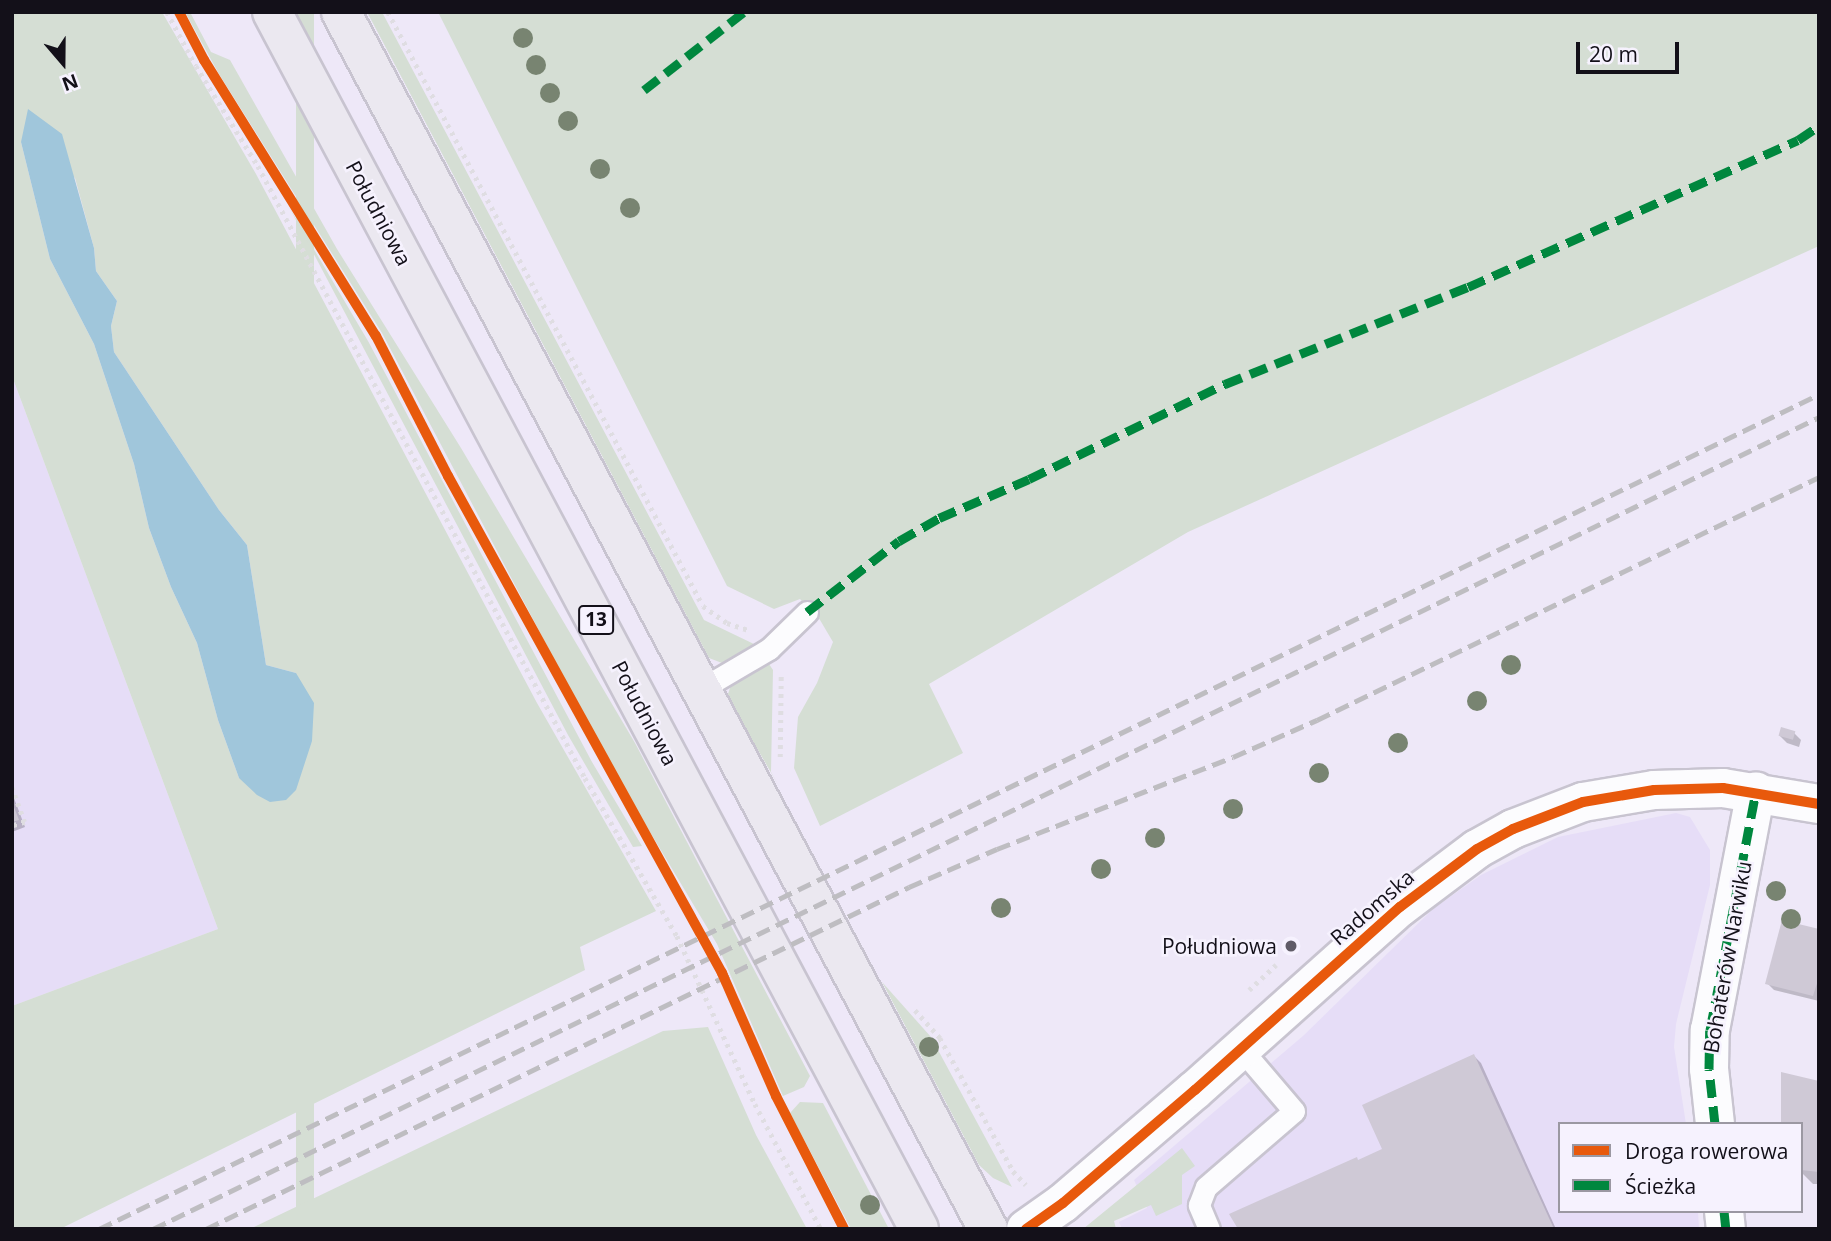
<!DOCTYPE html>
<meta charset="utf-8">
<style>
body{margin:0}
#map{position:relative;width:1831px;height:1241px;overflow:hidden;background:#eee8f8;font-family:"Open Sans",sans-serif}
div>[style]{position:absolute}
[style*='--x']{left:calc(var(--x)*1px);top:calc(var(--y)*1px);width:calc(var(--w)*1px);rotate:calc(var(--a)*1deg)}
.built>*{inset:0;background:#e6ddf7}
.green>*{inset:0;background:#d5ded4;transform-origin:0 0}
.water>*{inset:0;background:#a0c6db}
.shadow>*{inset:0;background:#0003}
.building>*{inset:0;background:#cfc9d6;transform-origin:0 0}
.path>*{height:4.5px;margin-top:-2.25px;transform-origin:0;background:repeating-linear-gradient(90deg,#dfdde2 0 3.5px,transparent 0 8.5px)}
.roads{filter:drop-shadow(2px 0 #c8c4d0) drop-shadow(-2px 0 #c8c4d0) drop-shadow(0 2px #c8c4d0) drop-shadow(0 -2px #c8c4d0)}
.service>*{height:21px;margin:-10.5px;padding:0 10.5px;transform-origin:10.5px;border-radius:10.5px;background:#fcfcfe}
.minor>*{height:38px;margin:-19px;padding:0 19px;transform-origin:19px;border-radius:19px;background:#fcfcfe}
.primary>*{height:38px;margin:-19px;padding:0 19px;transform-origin:19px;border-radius:19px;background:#ebe8f0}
.rail>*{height:5px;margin-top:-2.5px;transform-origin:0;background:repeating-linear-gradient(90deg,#bebdc1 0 14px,transparent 0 21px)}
.quiet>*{height:9px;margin-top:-4.5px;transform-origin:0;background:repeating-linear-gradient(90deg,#00873e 0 18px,transparent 0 27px)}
.cycleway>*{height:10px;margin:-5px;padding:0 5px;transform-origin:5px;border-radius:5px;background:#e8590c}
.trees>*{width:20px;height:20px;margin:-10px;border-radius:50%;background:#788471}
.dots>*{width:19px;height:19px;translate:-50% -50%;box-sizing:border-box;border:4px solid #f6f2fe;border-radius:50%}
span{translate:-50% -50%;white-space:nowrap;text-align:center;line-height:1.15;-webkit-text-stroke:5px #f6f2fe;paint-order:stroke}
.shield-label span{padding:2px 5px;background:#f6f2fe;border:2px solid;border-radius:5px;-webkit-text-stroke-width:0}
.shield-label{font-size:19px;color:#131019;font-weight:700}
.street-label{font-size:21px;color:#131019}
.poi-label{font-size:21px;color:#131019}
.right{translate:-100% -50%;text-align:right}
.frame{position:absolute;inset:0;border:14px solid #131019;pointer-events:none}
.legend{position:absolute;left:1558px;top:1122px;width:245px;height:91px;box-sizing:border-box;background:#f6f2fe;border:2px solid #9b98a2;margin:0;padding:9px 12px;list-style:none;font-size:21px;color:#131019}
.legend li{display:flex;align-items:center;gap:14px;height:35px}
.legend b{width:35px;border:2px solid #9b98a2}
.north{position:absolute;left:28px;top:28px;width:70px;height:70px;-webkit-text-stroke:5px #f6f2fe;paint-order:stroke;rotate:160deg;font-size:19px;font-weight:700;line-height:28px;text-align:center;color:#131019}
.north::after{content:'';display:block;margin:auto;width:24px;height:32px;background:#131019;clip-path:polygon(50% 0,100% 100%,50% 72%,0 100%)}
.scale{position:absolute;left:1576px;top:42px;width:103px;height:32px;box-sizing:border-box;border:4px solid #131019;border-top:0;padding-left:9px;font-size:21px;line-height:24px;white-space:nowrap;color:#131019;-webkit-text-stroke:5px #f6f2fe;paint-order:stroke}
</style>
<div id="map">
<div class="built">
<i style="clip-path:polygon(12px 376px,218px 929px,12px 1006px)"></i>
<i style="clip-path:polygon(1676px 813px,1690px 817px,1710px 850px,1710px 885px,1676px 1024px,1674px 1047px,1686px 1124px,1560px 1124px,1560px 1211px,1698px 1211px,1699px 1229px,1122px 1229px,1119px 1222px,1147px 1208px,1134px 1180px,1303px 1036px,1433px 909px,1481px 875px,1558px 837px)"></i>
</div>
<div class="green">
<i style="clip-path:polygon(evenodd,12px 12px,162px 12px,256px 174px,537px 703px,656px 911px,580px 947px,585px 970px,60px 1229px,12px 1229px,12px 1006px,218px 929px,12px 376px,12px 12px,21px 142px,75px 178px,94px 248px,96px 271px,117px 301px,111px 326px,114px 352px,219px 510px,247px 545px,266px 665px,296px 673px,314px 703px,312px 741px,303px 771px,239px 778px,218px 720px,197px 643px,171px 587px,149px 528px,134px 464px,94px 344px,50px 259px,21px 142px)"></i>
<i style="clip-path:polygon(185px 12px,190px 12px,211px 52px,230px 60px,337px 249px,461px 448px,635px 743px,810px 1076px,804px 1087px,783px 1096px,717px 944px,610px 765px,382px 333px,219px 74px)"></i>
<i style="left:296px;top:12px;width:18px;height:1378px"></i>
<i style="clip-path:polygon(367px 12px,382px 12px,704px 620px,756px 645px,722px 663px,709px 658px)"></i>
<i style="clip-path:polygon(438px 12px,1819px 12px,1819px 246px,1188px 532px,929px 684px,963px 753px,820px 826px,794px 768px,798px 717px,817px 683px,833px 642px,820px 620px,800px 599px,774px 609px,727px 586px)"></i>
<i style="clip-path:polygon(289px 207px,368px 341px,592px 762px,642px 846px,633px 847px,568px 735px)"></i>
<i style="clip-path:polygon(767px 661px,773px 670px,771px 772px,780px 788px,727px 697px,733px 679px)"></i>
<i style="clip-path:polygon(882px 982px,931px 1037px,1012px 1187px,993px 1178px,979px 1165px)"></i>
<i style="clip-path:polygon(708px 1027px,756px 1135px,807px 1229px,250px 1229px,663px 1031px)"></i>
<i style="clip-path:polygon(800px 1102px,823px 1103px,889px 1229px,851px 1229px,790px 1113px)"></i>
<i style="clip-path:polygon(1182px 1148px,1195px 1166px,1182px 1175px,1182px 1204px,1156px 1216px,1151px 1205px,1114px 1221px,1116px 1229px,1083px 1229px)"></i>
</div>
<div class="water">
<i style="clip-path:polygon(28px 109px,62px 134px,94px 248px,96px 271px,117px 301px,111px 326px,114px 352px,219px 510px,247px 545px,266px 665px,296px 673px,314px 703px,312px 741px,296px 790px,286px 800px,270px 802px,257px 795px,239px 778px,218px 720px,197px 643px,171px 587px,149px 528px,134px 464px,94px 344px,50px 259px,21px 142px)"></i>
</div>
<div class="shadow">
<i style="clip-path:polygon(1794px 733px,1801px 740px,1799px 747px,1787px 743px,1780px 736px)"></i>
<i style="clip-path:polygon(12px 793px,25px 827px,12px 832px)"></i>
<i style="clip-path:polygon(1819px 931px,1819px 1001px,1774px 990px,1767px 983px)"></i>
<i style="clip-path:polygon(1474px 1056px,1481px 1063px,1556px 1229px,1238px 1229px,1384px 1150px)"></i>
<i style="clip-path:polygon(1819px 1083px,1819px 1184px,1813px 1184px,1801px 1172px,1801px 1124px)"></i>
</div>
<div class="building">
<i style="left:1781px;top:727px;width:15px;height:9px;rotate:16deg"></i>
<i style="clip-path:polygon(12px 802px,19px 820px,12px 822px)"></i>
<i style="clip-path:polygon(1782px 920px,1819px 929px,1819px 977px,1813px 996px,1765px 984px)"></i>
<i style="clip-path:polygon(1474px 1054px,1554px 1229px,1238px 1229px,1229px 1214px,1357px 1157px,1358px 1160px,1382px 1149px,1362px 1105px)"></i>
<i style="clip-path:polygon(1781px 1072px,1819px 1081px,1819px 1172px,1801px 1170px,1801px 1124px,1781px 1124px)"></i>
</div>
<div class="path">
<i style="--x:167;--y:12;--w:61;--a:61.8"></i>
<i style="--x:196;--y:66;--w:118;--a:58.2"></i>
<i style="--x:258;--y:166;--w:694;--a:61.88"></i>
<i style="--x:585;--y:778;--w:183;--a:59.8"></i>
<i style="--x:677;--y:936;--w:185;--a:65.1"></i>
<i style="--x:755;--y:1104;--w:141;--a:62.2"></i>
<i style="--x:388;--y:12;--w:672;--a:62.06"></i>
<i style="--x:703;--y:606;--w:29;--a:35"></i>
<i style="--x:727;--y:623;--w:22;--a:18"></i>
<i style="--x:780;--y:757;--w:82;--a:-89.3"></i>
<i style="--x:12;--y:787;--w:37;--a:70"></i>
<i style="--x:25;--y:822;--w:14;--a:163"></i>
<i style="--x:1249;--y:990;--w:37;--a:-43"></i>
<i style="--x:915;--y:1010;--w:38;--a:48"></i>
<i style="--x:940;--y:1038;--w:152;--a:61.2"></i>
<i style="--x:1013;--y:1171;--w:19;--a:47"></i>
</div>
<div class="roads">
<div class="service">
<i style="--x:701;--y:689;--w:79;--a:-30.5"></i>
<i style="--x:769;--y:649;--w:53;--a:-44.2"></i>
<i style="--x:1209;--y:1229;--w:26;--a:-113"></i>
<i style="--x:1199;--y:1205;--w:19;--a:-69"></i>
<i style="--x:1206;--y:1187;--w:116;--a:-40.8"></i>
<i style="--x:1294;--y:1111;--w:82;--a:-130.5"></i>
</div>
<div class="minor">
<i style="--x:1715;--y:1124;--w:55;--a:-96.2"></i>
<i style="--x:1709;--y:1069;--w:39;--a:-89"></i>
<i style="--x:1710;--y:1030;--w:243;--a:-79.1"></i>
<i style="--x:1724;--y:1211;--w:18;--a:84"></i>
<i style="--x:1026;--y:1229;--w:45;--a:-35.1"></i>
<i style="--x:1063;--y:1203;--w:174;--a:-40.6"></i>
<i style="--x:1195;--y:1090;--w:275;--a:-41.8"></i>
<i style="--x:1400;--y:907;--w:96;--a:-37"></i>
<i style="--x:1477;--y:849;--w:41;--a:-29.1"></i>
<i style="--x:1513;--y:829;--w:75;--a:-21.1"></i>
<i style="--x:1583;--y:802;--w:72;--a:-9.6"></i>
<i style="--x:1654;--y:790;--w:69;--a:-1.7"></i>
<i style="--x:1723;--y:788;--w:97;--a:9.5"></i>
</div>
<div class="primary">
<i style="--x:272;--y:12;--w:1378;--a:62"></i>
<i style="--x:341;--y:12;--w:1378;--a:62"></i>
</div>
</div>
<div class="rail">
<i style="--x:99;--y:1229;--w:1912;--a:-25.89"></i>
<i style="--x:153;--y:1229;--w:1853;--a:-25.98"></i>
<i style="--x:206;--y:1229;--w:782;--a:-25.94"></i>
<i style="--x:909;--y:887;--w:96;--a:-23.4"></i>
<i style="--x:997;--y:849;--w:253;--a:-21.3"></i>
<i style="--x:1233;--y:757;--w:92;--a:-23.8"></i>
<i style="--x:1317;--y:720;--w:558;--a:-25.83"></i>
</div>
<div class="quiet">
<i style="--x:644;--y:90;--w:127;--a:-38"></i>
<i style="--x:807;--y:612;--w:116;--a:-37.7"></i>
<i style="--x:899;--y:541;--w:46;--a:-29.9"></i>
<i style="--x:939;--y:518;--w:98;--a:-23.4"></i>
<i style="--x:1029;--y:479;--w:218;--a:-25.9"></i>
<i style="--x:1225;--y:384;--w:262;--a:-21.8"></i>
<i style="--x:1468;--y:287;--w:361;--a:-24"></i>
<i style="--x:1798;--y:140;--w:25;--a:-34"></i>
<i style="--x:1715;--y:1124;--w:55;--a:-96.2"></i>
<i style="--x:1709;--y:1069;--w:39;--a:-89"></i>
<i style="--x:1710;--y:1030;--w:243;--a:-79.1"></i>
<i style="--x:1724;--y:1211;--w:18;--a:84"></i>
</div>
<div class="cycleway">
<i style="--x:179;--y:12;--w:54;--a:62.5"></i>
<i style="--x:204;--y:60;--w:325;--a:58.1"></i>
<i style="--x:376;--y:336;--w:157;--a:62.8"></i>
<i style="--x:448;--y:476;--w:568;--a:61.13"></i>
<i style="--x:722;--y:973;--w:134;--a:66.3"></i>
<i style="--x:776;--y:1096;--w:149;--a:62.9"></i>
<i style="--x:1026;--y:1229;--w:45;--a:-35.1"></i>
<i style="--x:1063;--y:1203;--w:174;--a:-40.6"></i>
<i style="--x:1195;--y:1090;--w:275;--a:-41.8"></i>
<i style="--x:1400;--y:907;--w:96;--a:-37"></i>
<i style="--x:1477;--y:849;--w:41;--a:-29.1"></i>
<i style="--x:1513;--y:829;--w:75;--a:-21.1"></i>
<i style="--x:1583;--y:802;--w:72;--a:-9.6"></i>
<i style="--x:1654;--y:790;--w:69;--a:-1.7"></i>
<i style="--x:1723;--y:788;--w:97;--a:9.5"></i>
</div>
<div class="trees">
<i style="left:523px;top:38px"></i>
<i style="left:536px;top:65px"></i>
<i style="left:550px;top:93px"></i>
<i style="left:568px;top:121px"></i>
<i style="left:600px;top:169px"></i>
<i style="left:630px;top:208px"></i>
<i style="left:1511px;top:665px"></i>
<i style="left:1477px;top:701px"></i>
<i style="left:1398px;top:743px"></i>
<i style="left:1319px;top:773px"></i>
<i style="left:1233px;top:809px"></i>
<i style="left:1155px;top:838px"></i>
<i style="left:1101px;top:869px"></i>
<i style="left:1776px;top:891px"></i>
<i style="left:1001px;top:908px"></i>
<i style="left:1791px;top:919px"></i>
<i style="left:929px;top:1047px"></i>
<i style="left:870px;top:1205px"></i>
</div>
<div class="dots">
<i style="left:1291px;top:946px;background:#605c67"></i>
</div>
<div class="shield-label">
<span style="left:596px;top:620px">13</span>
</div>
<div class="street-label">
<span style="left:379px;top:213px;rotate:62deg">Południowa</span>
<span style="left:645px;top:713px;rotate:62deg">Południowa</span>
<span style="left:1372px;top:907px;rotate:-41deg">Radomska</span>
<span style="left:1727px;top:957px;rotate:-80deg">Bohaterów Narwiku</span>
</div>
<div class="poi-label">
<span class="right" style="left:1277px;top:946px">Południowa</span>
</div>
<div class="frame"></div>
<ul class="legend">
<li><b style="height:9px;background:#e8590c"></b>Droga rowerowa</li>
<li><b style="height:9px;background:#00873e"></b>Ścieżka</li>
</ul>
<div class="north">N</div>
<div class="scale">20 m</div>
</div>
